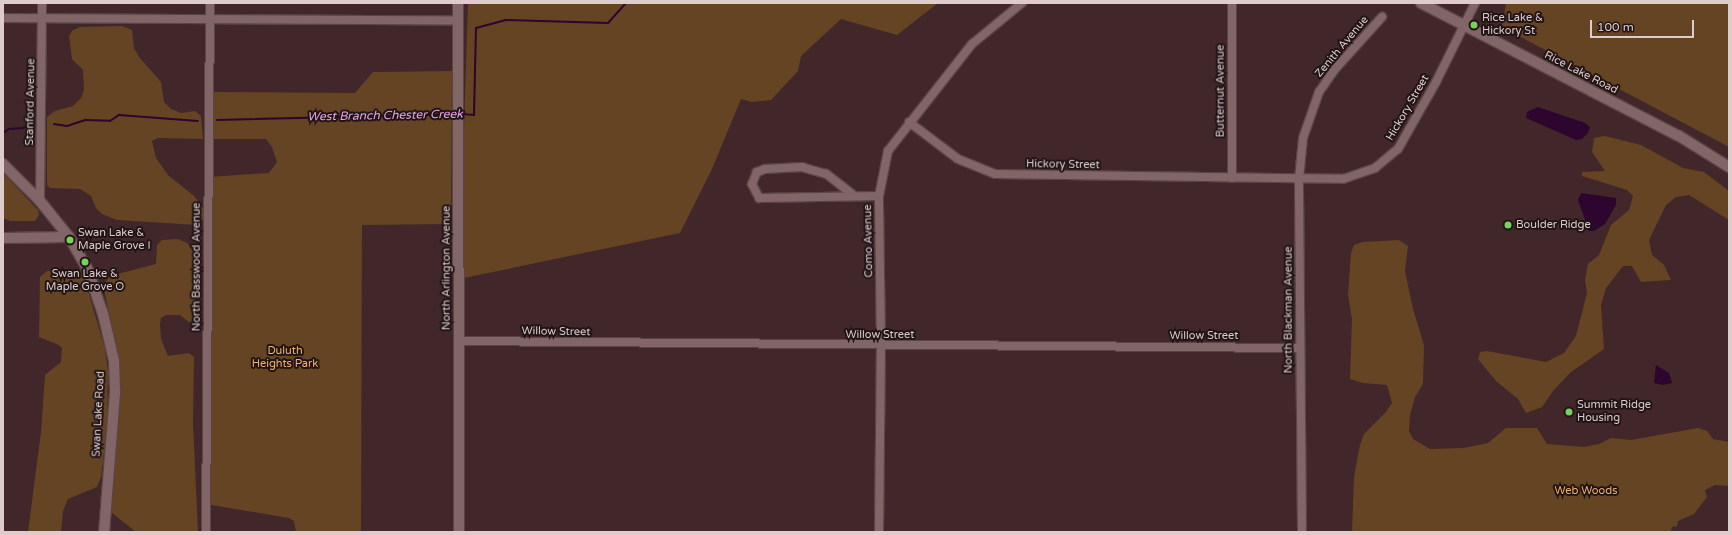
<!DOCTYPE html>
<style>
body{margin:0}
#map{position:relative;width:1732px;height:535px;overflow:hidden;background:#412729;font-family:"Varela Round",sans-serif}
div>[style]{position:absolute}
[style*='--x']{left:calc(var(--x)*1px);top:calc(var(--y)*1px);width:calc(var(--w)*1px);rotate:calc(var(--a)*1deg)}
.green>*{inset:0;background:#644423}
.water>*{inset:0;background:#2d052e}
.stream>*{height:2px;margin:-1px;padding:0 1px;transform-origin:1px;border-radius:1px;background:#2d052e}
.roads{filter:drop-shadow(1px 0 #5a4546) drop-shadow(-1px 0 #5a4546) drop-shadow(0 1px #5a4546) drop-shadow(0 -1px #5a4546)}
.minor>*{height:8px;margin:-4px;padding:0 4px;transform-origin:4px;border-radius:4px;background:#826566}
.tertiary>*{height:10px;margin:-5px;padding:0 5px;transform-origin:5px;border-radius:5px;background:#826566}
.secondary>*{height:10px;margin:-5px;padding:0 5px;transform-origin:5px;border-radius:5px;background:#826566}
.dots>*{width:11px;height:11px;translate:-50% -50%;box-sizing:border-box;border:2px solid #201415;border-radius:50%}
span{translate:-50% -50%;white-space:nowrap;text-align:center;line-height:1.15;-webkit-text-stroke:4px #201415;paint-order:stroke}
.poi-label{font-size:11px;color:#decccd}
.left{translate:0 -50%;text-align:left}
.street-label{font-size:11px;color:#decccd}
.park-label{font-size:11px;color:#f5b16d}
.water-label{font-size:12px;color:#e6a3e6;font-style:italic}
.frame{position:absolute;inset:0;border:4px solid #decccd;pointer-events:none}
.scale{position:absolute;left:1590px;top:20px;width:104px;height:18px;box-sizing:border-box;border:2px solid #decccd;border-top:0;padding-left:5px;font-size:12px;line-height:14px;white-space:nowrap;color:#decccd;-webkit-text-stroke:3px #201415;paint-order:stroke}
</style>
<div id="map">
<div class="green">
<i style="clip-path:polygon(468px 3px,938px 3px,897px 35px,841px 19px,801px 56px,798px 71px,771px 100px,752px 102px,741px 99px,712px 169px,680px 233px,459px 279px)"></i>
<i style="clip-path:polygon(1506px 3px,1729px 3px,1729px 147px,1502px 27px)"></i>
<i style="clip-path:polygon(122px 26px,132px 30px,134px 48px,139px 57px,161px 82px,164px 102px,171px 109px,181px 113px,195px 111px,201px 116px,203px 139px,158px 138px,152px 141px,156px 158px,168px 175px,194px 196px,204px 210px,204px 218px,196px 225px,117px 220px,102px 214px,96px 208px,91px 196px,80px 189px,50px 188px,47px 185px,47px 117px,55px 111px,73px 106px,81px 98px,84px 90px,83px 70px,72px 59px,69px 36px,73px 30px,80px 27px)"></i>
<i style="clip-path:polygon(452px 71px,451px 224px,362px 225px,361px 532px,296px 532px,294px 521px,289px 518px,206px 504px,209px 177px,269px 173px,277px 162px,272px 147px,266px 139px,209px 139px,209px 92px,355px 93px,373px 72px)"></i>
<i style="clip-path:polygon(1605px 136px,1641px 145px,1683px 168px,1704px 172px,1729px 191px,1729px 220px,1689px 195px,1676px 197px,1666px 205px,1649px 240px,1652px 255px,1664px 265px,1671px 280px,1641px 282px,1632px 266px,1623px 266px,1606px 288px,1601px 305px,1604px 349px,1571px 372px,1553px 391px,1542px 407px,1526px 413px,1518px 399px,1496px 381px,1478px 359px,1480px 352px,1487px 351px,1546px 362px,1564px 353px,1576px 336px,1587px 293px,1585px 280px,1588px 264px,1599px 255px,1611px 225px,1629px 210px,1633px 196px,1627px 190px,1582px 176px,1582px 172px,1605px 171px,1592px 152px,1594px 138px)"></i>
<i style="clip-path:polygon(3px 173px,38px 210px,39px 215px,35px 221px,10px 221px,3px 218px)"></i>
<i style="clip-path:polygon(178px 239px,187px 243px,194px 252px,195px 314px,190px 323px,180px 315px,166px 315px,161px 318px,160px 324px,161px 339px,168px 356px,189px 353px,194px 357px,193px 423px,198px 532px,136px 532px,112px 513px,110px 508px,121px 383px,119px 360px,103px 285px,110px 276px,156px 264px,157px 245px,162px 240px)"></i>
<i style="clip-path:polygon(1399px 240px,1408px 246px,1405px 271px,1413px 309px,1424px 345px,1423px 384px,1415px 397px,1410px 415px,1409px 431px,1413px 439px,1430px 449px,1464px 448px,1488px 443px,1506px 428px,1537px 428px,1547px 444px,1584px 447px,1599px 444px,1611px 438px,1631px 440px,1698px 428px,1707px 431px,1713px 439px,1729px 442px,1729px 486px,1715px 485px,1705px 490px,1707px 497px,1694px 514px,1678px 521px,1677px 526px,1672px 527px,1671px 532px,1352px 532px,1354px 477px,1360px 445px,1364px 434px,1385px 413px,1392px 403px,1387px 385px,1363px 383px,1350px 379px,1352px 319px,1348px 295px,1351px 253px,1354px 245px,1363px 242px)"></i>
<i style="clip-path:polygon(82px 270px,105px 349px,108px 372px,107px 429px,101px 477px,97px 487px,68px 499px,63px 511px,61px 532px,28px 532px,41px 432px,45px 375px,61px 362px,62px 348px,59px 345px,39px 337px,40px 277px,47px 271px)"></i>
</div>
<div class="water">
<i style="clip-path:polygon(1538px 107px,1585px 123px,1590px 127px,1588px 133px,1582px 139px,1576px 140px,1526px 118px,1527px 112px)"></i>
<i style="clip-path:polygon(1581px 193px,1616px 198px,1616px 205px,1605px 224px,1594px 231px,1589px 231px,1578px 200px)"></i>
<i style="clip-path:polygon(1656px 365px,1669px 373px,1672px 383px,1663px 385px,1654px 383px)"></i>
</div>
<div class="stream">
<i style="--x:462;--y:114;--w:12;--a:5"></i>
<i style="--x:474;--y:115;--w:87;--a:-88.7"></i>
<i style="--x:476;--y:28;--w:30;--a:-15"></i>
<i style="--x:505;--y:20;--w:103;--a:1.7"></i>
<i style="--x:608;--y:23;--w:27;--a:-48"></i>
<i style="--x:217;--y:120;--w:238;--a:-1.4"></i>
<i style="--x:54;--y:124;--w:13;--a:9"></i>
<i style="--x:67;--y:126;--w:20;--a:-18"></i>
<i style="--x:86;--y:120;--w:24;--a:2"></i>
<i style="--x:110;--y:121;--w:11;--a:-34"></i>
<i style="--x:119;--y:115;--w:79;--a:4.3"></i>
<i style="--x:3;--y:133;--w:7;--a:-34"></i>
<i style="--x:9;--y:129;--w:14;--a:-4"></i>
<i style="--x:23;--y:128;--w:12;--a:-24"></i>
</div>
<div class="roads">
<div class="minor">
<i style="--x:1232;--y:3;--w:175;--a:90"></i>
<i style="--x:3;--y:18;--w:455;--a:0.3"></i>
<i style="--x:909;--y:122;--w:61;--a:37.1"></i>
<i style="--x:958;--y:159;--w:40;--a:22"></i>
<i style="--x:995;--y:174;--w:348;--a:0.8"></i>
<i style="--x:1343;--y:179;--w:34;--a:-19"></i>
<i style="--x:1375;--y:168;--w:30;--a:-40"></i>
<i style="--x:1398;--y:149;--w:77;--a:-60.4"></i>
<i style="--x:1436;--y:82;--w:88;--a:-63.7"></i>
<i style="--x:852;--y:194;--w:33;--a:-142"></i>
<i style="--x:826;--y:174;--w:25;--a:-164"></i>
<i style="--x:802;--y:167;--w:37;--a:177"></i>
<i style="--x:765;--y:169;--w:9;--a:159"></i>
<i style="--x:757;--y:172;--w:13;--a:113"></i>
<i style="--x:752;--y:184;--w:16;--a:63"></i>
<i style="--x:759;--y:198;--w:120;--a:-1"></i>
<i style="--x:40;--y:201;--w:198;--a:-89.4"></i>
<i style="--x:459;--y:341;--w:841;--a:0.48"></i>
<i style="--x:206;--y:532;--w:529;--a:-89.57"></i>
<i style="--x:879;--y:532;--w:186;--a:-89.4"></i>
<i style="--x:881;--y:346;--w:150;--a:-90.8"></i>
<i style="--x:879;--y:196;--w:46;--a:-78.7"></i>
<i style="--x:888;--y:151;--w:136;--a:-51.9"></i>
<i style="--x:972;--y:44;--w:65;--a:-39.4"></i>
<i style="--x:1302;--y:532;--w:353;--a:-90.5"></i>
<i style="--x:1299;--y:179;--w:41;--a:-84.4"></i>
<i style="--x:1303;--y:138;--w:49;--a:-70.8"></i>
<i style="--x:1319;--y:92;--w:29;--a:-55"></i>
<i style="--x:1336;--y:68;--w:69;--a:-48"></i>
</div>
<div class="tertiary">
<i style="--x:3;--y:164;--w:52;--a:45"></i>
<i style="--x:40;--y:201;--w:46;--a:51.1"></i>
<i style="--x:69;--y:237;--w:38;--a:60"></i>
<i style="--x:88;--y:270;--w:46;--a:71.2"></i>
<i style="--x:103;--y:314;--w:48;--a:76.8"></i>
<i style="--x:114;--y:361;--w:32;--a:88"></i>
<i style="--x:115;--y:393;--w:139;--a:94.5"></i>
<i style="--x:3;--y:238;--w:66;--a:-0.9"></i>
</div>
<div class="secondary">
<i style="--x:458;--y:3;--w:529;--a:89.89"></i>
<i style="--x:1421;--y:3;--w:290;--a:27.3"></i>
<i style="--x:1679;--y:136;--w:59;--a:31.8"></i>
</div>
</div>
<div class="dots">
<i style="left:1474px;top:25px;background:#76d25a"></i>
<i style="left:1508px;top:225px;background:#76d25a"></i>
<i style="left:70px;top:240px;background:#76d25a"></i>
<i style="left:85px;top:262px;background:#76d25a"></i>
<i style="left:1569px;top:412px;background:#76d25a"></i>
</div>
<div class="poi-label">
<span class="left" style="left:1482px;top:25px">Rice Lake &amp;<br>Hickory St</span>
<span class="left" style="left:1516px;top:225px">Boulder Ridge</span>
<span class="left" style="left:78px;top:240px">Swan Lake &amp;<br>Maple Grove I</span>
<span style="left:85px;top:281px">Swan Lake &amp;<br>Maple Grove O</span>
<span class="left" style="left:1577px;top:412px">Summit Ridge<br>Housing</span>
</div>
<div class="street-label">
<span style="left:1342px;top:47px;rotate:-50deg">Zenith Avenue</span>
<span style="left:1581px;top:73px;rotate:27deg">Rice Lake Road</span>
<span style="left:1221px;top:91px;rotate:-90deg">Butternut Avenue</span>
<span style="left:31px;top:102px;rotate:-89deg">Stanford Avenue</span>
<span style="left:1408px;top:108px;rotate:-60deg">Hickory Street</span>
<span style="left:1063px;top:165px;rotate:1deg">Hickory Street</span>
<span style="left:869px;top:241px;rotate:-91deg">Como Avenue</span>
<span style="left:197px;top:267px;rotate:-90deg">North Basswood Avenue</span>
<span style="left:447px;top:268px;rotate:-90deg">North Arlington Avenue</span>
<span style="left:1289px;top:310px;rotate:-90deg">North Blackman Avenue</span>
<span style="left:556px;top:332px;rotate:1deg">Willow Street</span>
<span style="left:880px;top:335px">Willow Street</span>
<span style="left:1204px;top:336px">Willow Street</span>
<span style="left:99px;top:414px;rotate:-87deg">Swan Lake Road</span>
</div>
<div class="park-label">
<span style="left:285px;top:358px">Duluth<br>Heights Park</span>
<span style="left:1586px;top:491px">Web Woods</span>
</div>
<div class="water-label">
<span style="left:385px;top:116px;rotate:-1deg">West Branch Chester Creek</span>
</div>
<div class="frame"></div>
<div class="scale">100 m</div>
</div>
